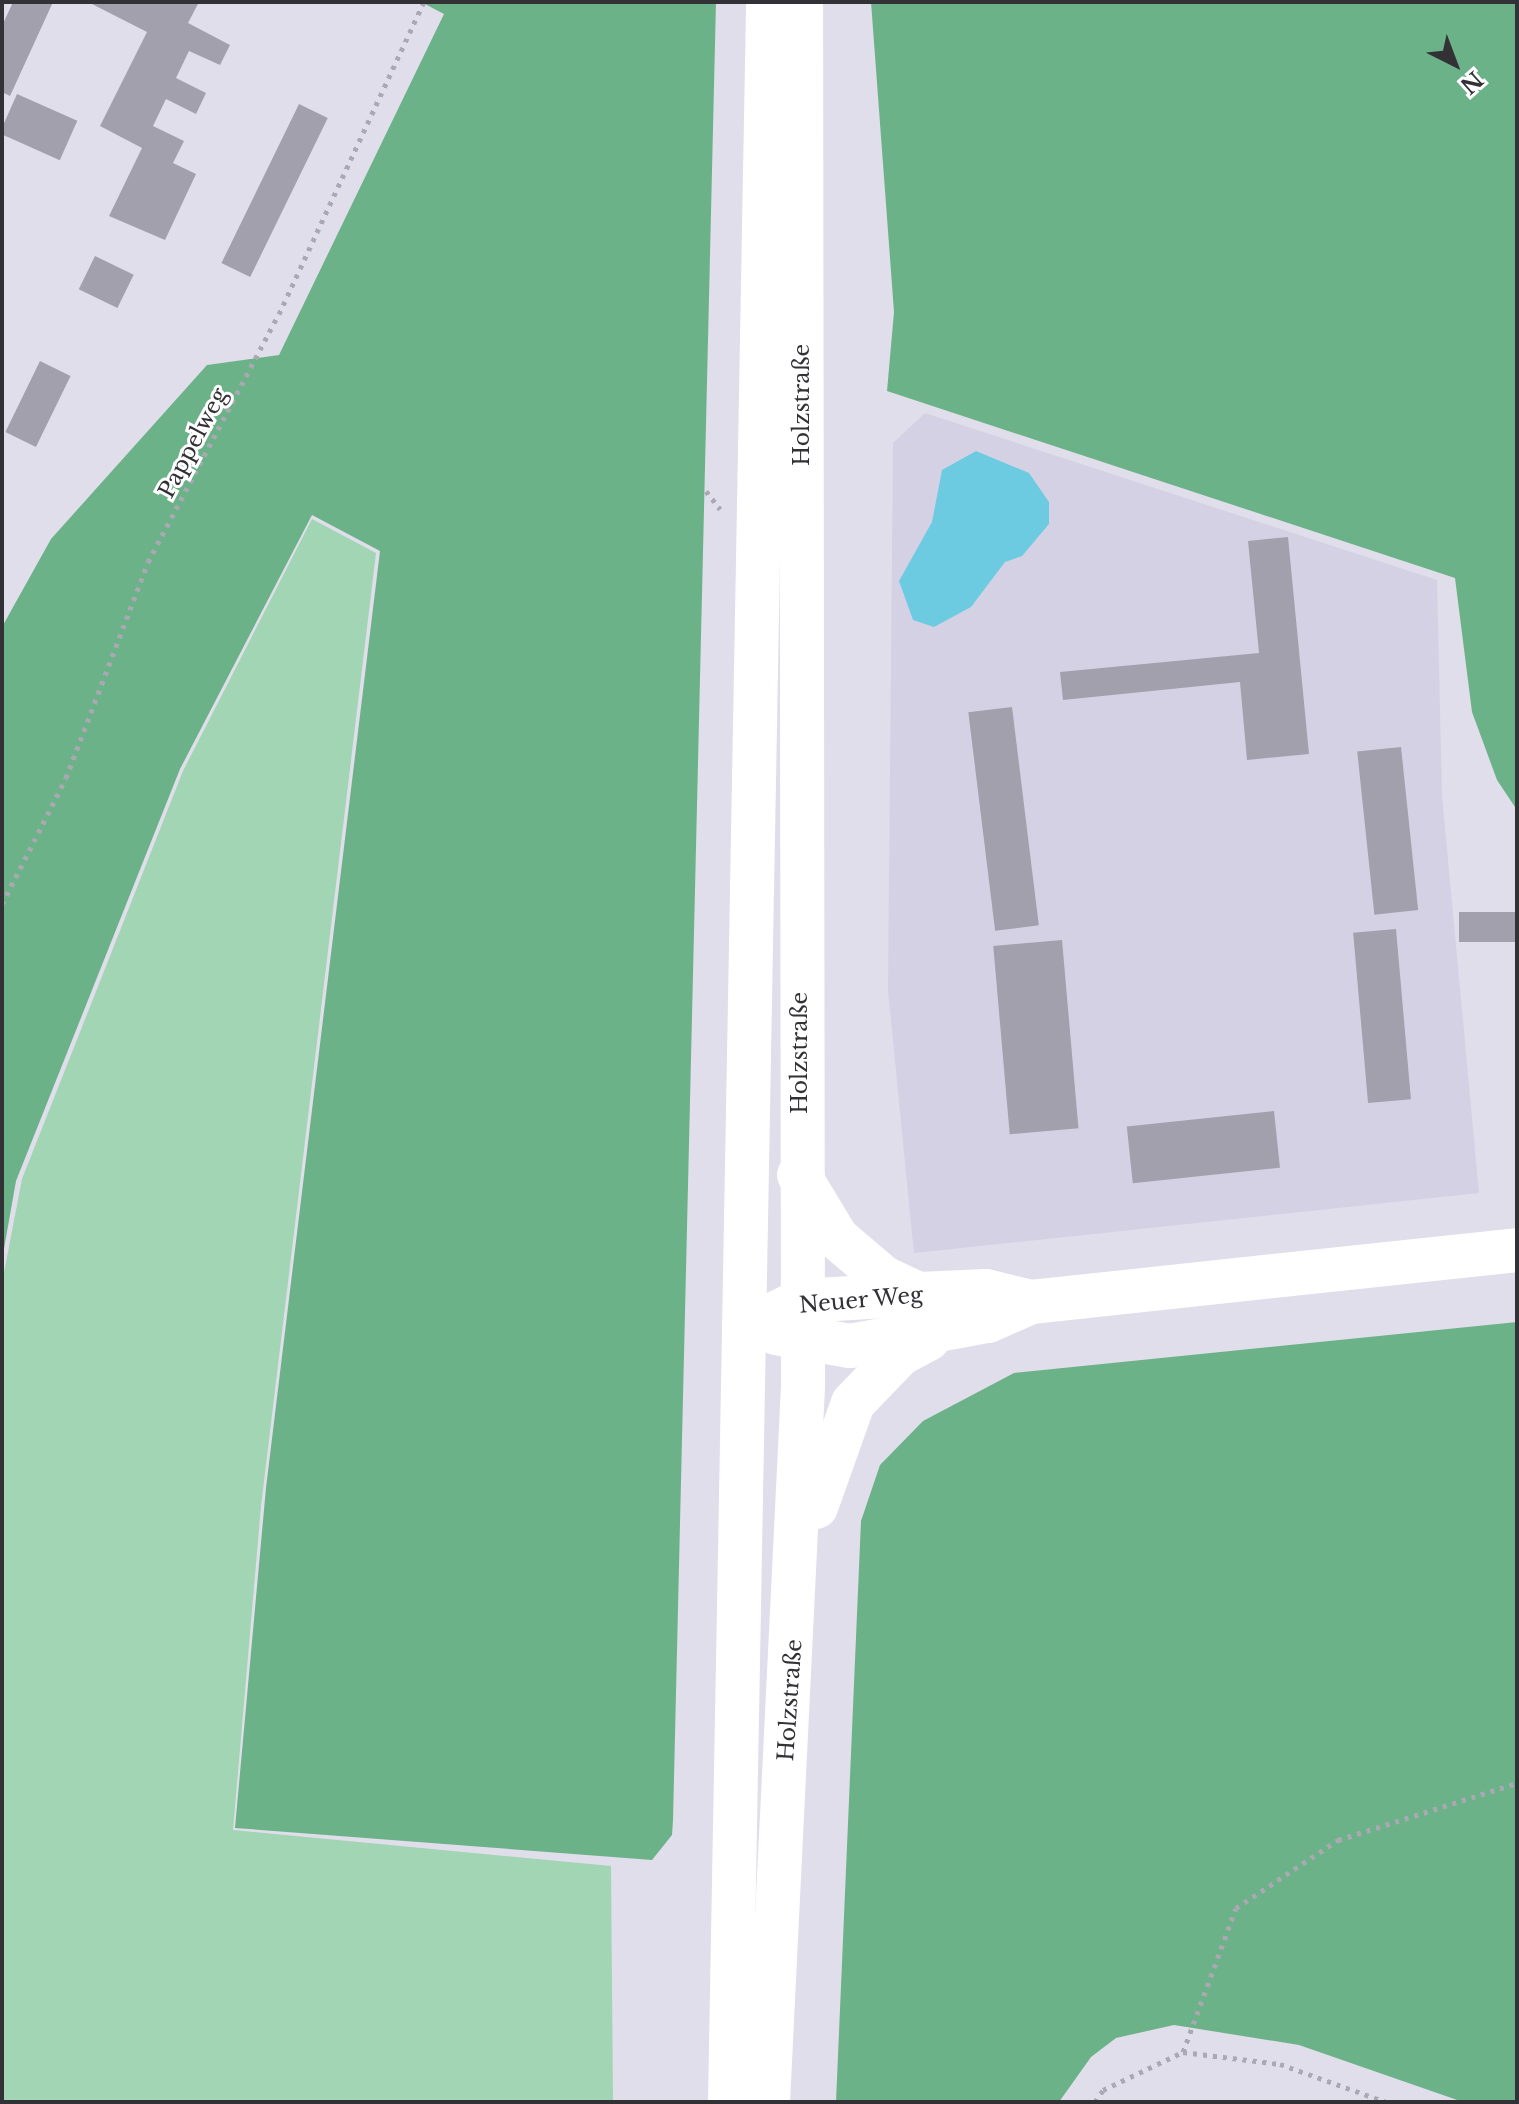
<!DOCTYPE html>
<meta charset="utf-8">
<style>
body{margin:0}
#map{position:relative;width:1519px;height:2104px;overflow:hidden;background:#e0deeb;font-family:"Libre Baskerville",serif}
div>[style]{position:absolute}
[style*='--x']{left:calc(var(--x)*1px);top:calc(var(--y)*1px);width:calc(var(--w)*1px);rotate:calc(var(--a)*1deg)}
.built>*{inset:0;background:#d4d1e5}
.green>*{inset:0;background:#a1d5b3}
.forest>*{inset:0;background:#6cb288}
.water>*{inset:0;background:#6ccbe0}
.building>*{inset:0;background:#a2a0ac;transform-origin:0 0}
.path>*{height:5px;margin-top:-2.5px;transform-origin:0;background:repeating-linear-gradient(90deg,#aaa9b3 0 4px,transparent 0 10px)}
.major>*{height:44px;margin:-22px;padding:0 22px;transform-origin:22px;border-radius:22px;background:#fff}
span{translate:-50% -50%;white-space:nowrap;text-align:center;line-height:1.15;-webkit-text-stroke:6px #fff;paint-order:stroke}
.street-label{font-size:22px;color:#323236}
.frame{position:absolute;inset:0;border:4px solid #323236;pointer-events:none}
.north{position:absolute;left:1415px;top:24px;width:80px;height:80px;-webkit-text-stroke:6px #fff;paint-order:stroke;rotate:138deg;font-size:22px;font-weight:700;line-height:32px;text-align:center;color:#323236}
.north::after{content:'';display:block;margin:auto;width:28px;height:36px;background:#323236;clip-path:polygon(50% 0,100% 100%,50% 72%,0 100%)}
</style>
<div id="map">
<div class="built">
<i style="clip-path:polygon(925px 413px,1437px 580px,1442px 795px,1479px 1193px,914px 1253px,888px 991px,893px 443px)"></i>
</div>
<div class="green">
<i style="clip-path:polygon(312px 519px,376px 553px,261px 1506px,233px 1830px,611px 1866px,613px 2102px,2px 2102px,2px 1283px,22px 1179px,183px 771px)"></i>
</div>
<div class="forest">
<i style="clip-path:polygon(421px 2px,716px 2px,673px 1820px,672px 1835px,652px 1860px,235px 1828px,266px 1488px,380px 551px,312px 515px,180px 769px,16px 1181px,2px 1260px,2px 627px,51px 539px,207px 365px,279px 355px,444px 14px)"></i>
<i style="clip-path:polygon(871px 2px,1517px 2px,1517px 810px,1497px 780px,1472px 712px,1455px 578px,887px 391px,894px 312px)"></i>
<i style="clip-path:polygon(1517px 1322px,1517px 2102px,1463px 2102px,1299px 2045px,1174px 2025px,1116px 2038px,1091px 2057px,1059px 2102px,836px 2102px,861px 1521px,880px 1465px,923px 1421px,1014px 1373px)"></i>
</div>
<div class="water">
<i style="clip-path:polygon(976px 451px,1029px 473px,1049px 502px,1049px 524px,1022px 556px,1005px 562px,971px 607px,934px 627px,913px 620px,899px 581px,932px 522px,942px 470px)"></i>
</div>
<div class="building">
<i style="clip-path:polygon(13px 2px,53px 2px,10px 96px,2px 92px,2px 26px)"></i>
<i style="clip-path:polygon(88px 2px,199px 2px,188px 23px,230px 45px,220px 65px,189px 51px,176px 78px,206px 93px,196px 114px,166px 99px,153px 126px,184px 141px,173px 163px,196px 174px,165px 240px,109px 216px,142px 148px,100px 126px,147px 32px)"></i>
<i style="left:17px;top:94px;width:66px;height:43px;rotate:24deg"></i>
<i style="left:299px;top:104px;width:32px;height:177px;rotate:26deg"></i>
<i style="left:95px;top:256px;width:43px;height:37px;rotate:26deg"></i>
<i style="left:40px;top:361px;width:34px;height:79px;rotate:26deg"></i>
<i style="clip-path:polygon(1288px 537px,1309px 754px,1247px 760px,1240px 682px,1063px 700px,1060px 672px,1259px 653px,1248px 541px)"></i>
<i style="left:1012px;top:707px;width:220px;height:44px;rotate:83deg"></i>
<i style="left:1401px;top:747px;width:164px;height:44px;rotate:84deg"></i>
<i style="left:1517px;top:912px;width:30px;height:58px;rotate:90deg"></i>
<i style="left:1396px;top:929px;width:171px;height:43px;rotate:85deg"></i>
<i style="left:1062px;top:940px;width:189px;height:69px;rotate:85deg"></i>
<i style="left:1274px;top:1111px;width:57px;height:148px;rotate:84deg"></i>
</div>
<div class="path">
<i style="--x:706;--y:491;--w:23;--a:52"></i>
<i style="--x:2;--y:904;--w:141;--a:-63.1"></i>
<i style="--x:66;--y:778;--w:231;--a:-69.2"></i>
<i style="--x:148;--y:562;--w:280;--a:-62.2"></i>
<i style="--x:279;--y:314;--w:344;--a:-65.1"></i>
<i style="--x:1183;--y:2052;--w:153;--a:-69.8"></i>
<i style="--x:1236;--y:1908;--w:123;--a:-33.7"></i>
<i style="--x:1338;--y:1840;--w:188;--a:-17.7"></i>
<i style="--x:1095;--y:2102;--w:14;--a:-56"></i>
<i style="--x:1103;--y:2090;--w:89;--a:-25.4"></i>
<i style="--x:1183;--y:2052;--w:98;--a:7.1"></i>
<i style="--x:1280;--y:2064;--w:113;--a:19.7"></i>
</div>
<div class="major">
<i style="--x:799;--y:1175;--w:74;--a:58.9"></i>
<i style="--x:837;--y:1238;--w:62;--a:40.4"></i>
<i style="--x:884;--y:1278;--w:38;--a:25"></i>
<i style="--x:774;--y:1314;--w:30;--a:-26"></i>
<i style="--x:801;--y:1301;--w:118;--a:-3.4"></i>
<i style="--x:919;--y:1294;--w:67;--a:-2.6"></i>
<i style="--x:986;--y:1291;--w:46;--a:13.7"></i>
<i style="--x:776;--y:1333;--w:75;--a:10"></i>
<i style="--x:850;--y:1346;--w:140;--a:-10.3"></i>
<i style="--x:988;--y:1321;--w:47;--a:-23.8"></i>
<i style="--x:1031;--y:1302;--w:489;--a:-6.1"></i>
<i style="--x:816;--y:1507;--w:110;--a:-70.4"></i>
<i style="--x:853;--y:1403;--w:68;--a:-46.2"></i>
<i style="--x:900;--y:1354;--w:32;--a:-28"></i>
<i style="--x:730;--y:2102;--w:2100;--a:-88.96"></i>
<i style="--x:768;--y:2102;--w:717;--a:-87.2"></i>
<i style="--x:803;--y:1386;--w:1384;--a:-90.08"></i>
</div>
<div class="street-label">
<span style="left:802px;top:405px;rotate:-90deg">Holzstraße</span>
<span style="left:193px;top:443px;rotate:-62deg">Pappelweg</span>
<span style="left:800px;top:1053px;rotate:-90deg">Holzstraße</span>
<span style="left:861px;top:1300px;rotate:-5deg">Neuer Weg</span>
<span style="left:790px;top:1700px;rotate:-86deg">Holzstraße</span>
</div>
<div class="frame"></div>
<div class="north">N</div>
</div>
